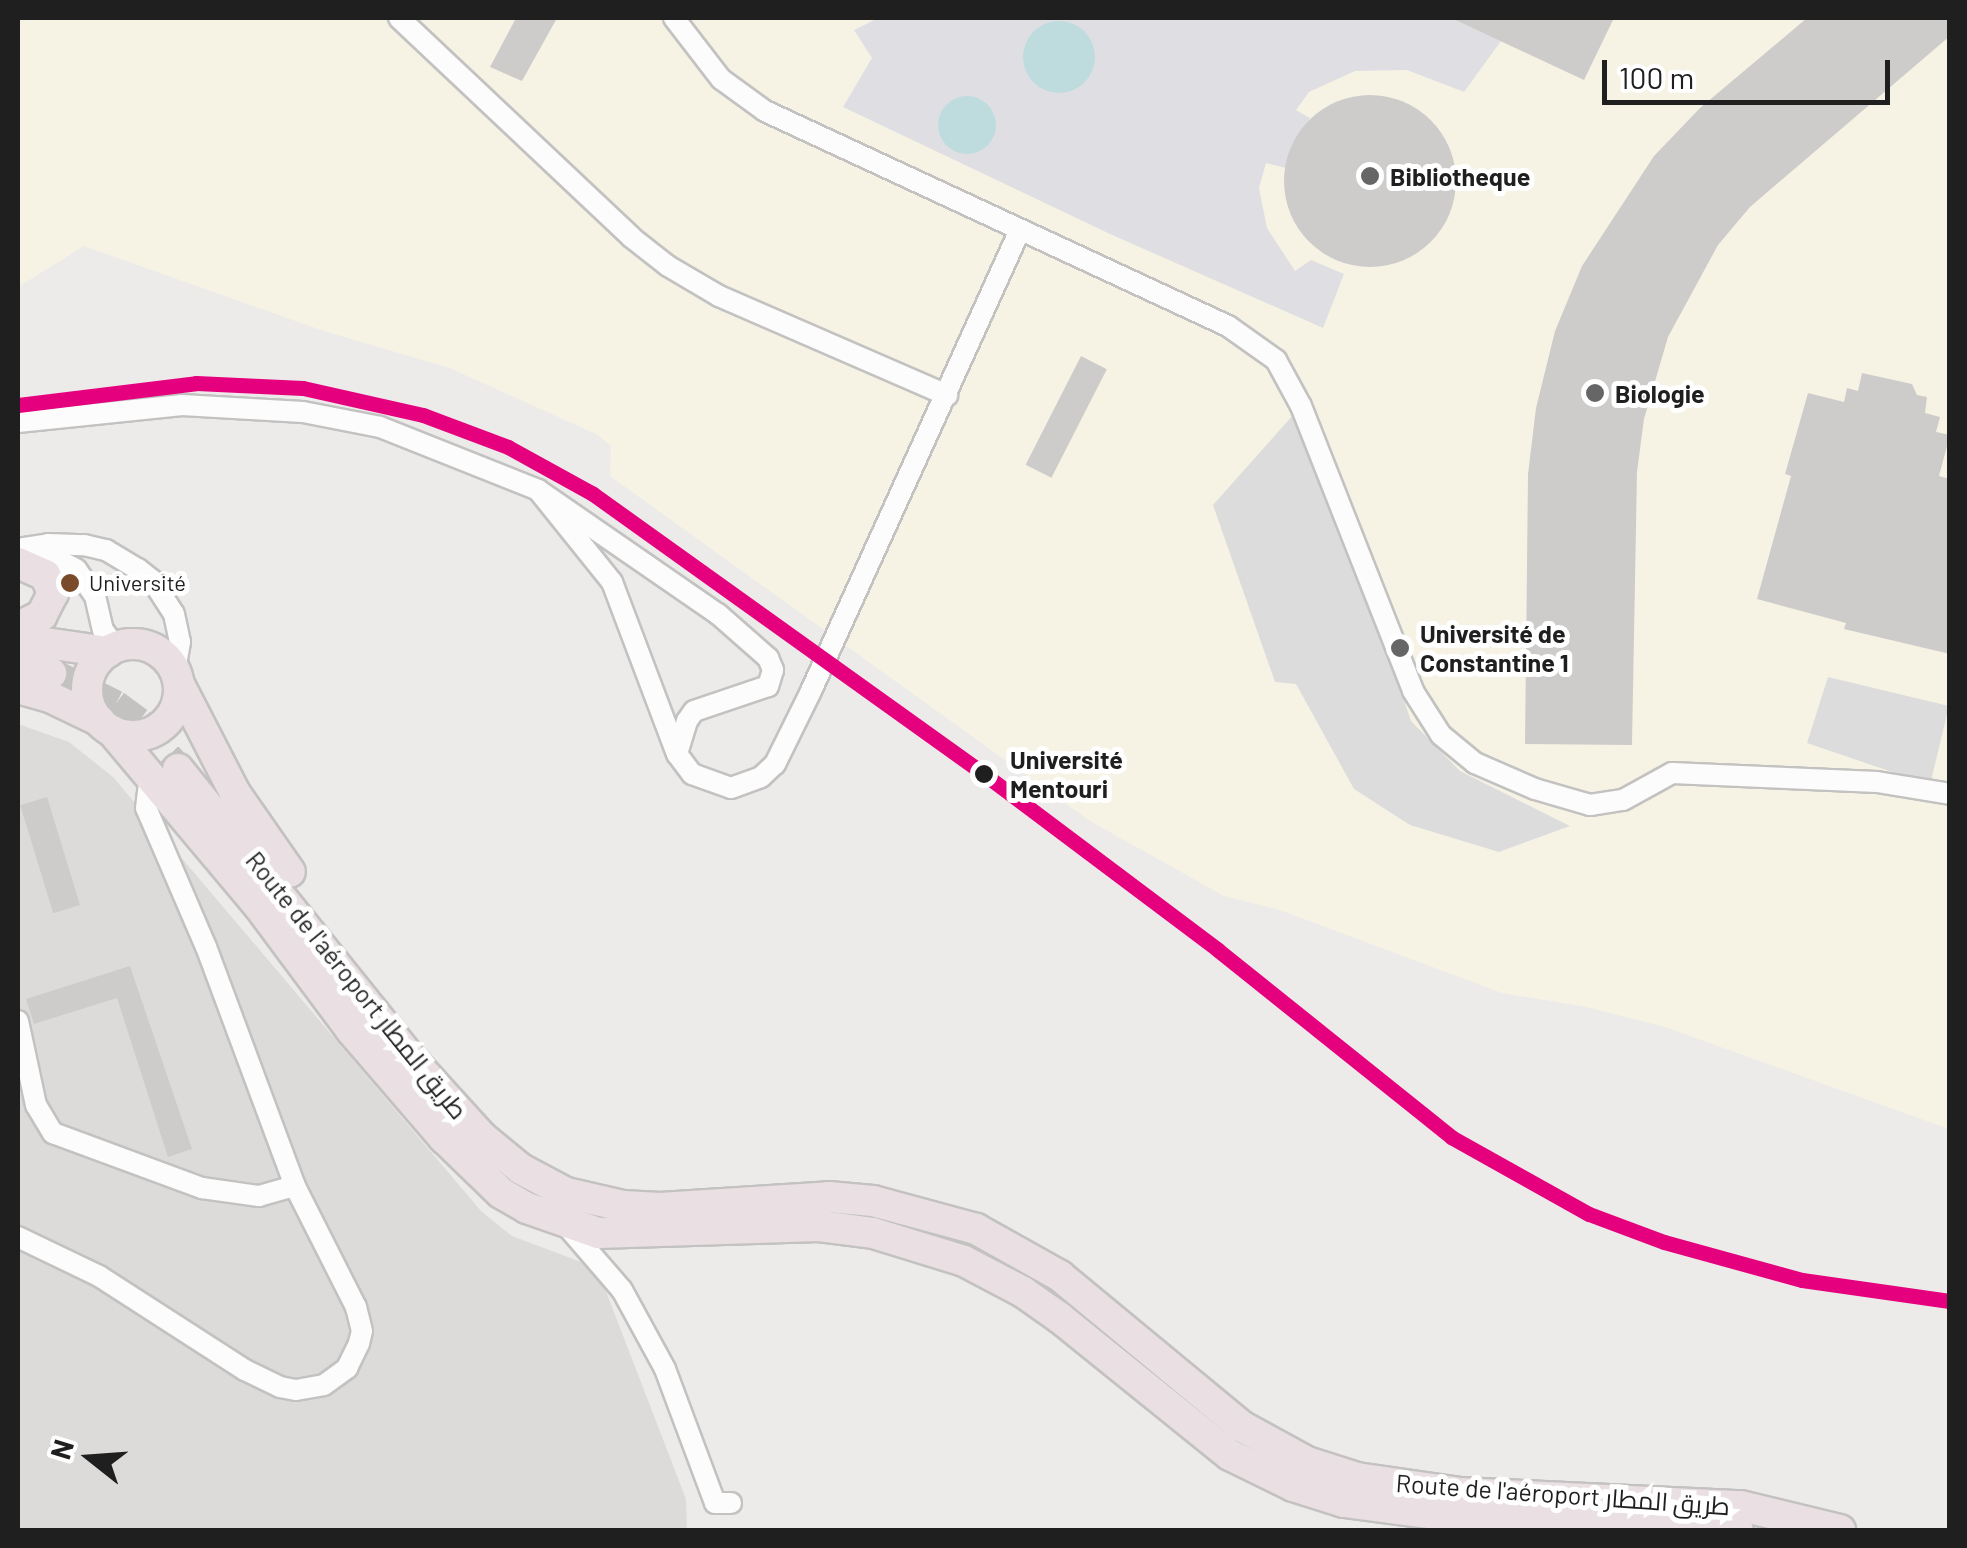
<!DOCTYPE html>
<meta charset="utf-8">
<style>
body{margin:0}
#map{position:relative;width:1967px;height:1548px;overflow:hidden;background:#edebe9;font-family:Barlow,Cairo,sans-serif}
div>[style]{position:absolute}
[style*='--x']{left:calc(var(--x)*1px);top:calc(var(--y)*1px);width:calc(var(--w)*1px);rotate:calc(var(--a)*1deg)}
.residential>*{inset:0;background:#dcdbda}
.education>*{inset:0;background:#f6f3e5}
.parking>*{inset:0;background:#dddcdc}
.plaza>*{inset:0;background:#dfdfe3}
.water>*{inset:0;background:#bedcde}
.round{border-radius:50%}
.building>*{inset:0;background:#ceccca;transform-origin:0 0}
.highway-tunnel>*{height:30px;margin-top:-15px;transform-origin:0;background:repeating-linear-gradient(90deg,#c4c2c1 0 30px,transparent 0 45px)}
.roads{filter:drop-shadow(2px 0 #c3c2c1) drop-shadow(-2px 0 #c3c2c1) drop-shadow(0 2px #c3c2c1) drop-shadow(0 -2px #c3c2c1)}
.minor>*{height:20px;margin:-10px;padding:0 10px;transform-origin:10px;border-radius:10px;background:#fcfcfc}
.highway>*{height:30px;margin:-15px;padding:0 15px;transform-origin:15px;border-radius:15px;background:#eae0e3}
.highway>.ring{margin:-15px;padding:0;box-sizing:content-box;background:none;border:30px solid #eae0e3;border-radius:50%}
.tram-1>*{height:15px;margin:-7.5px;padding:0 7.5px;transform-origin:7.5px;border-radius:7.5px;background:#e5007d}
.dots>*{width:28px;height:28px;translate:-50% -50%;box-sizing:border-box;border:5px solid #fff;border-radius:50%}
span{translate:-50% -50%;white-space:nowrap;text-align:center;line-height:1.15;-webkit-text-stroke:10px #fff;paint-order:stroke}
.bus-label{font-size:22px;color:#1f1f1f}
.left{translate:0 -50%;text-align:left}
.poi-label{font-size:25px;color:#1f1f1f;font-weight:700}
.stop-label{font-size:25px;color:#1f1f1f;font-weight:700}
.street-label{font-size:25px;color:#1f1f1f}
.frame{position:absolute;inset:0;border:20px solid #1f1f1f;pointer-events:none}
.north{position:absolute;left:40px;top:1408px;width:100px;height:100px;-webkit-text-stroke:8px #fff;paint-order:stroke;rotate:287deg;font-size:28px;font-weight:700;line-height:40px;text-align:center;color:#1f1f1f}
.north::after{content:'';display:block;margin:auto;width:35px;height:45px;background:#1f1f1f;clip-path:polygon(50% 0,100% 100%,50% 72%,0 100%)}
.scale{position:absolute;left:1602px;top:60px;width:288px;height:45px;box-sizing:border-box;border:5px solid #1f1f1f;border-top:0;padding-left:12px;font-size:30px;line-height:35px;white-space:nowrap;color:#1f1f1f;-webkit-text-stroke:8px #fff;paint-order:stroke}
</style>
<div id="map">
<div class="residential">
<i style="clip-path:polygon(18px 724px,69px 742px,113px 777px,481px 1211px,512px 1236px,597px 1268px,686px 1499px,687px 1530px,18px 1530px)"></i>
</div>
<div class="education">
<i style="clip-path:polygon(18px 18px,1949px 18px,1949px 1129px,1665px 1027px,1587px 1007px,1502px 993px,1280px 910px,1224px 896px,1090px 821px,610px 476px,611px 446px,598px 435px,450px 368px,324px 331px,84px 246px,18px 287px)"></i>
</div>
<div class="parking">
<i style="clip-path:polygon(1301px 406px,1406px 678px,1400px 688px,1411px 721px,1460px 771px,1570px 826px,1499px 852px,1410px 825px,1354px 789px,1296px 684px,1275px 682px,1213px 505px)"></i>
<i style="clip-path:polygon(1828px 677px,1949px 706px,1930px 785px,1807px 743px)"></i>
</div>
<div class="plaza">
<i style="clip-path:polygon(878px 18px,1451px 18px,1501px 41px,1464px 92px,1407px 70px,1355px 71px,1309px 92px,1296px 110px,1310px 118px,1286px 168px,1266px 163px,1259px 188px,1267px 228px,1295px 271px,1311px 260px,1344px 274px,1323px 328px,1110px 234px,843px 107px,872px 58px,854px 30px)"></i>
</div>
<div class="water">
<i class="round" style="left:1023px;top:21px;width:72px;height:72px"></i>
<i class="round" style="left:938px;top:96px;width:58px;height:58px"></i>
</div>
<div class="building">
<i style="clip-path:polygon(516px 18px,557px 18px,522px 81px,490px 67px)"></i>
<i style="clip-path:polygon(1451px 18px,1614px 18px,1584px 80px)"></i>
<i style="clip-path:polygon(1807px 18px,1950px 18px,1950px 36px,1750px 207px,1718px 245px,1668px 337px,1644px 419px,1637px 472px,1632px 745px,1525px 744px,1528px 474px,1536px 408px,1555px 331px,1582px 266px,1654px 156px,1700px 108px)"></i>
<i class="round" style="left:1284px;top:95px;width:172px;height:172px"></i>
<i style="left:1081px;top:356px;width:29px;height:122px;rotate:27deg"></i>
<i style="clip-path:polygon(1862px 373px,1912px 384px,1917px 395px,1927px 397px,1925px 413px,1940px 417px,1936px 432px,1950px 435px,1939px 476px,1950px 479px,1950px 654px,1844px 629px,1846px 623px,1757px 599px,1791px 476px,1785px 474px,1808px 393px,1844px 402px,1847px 388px,1858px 391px)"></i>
<i style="left:47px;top:797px;width:113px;height:28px;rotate:73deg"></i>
<i style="clip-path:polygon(130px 966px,192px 1149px,168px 1157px,117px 998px,34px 1024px,26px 999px)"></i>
</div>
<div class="highway-tunnel">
<i style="--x:51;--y:673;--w:72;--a:26.6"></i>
<i style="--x:115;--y:705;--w:29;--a:36"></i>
<i style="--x:138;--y:722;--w:62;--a:49.6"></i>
</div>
<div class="roads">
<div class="minor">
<i style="--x:399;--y:18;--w:319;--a:43.3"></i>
<i style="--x:631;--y:237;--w:47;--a:38.1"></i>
<i style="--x:668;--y:266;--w:59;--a:30.5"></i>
<i style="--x:719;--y:296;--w:249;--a:23.5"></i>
<i style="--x:674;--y:18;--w:77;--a:52.4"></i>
<i style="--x:721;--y:79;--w:54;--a:36"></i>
<i style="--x:765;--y:111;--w:510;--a:24.91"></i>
<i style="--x:1228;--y:326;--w:59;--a:35.3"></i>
<i style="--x:1276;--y:360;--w:52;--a:61.5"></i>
<i style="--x:1301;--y:406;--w:306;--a:68.5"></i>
<i style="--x:1413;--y:691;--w:52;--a:57.5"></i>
<i style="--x:1441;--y:735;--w:44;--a:39.5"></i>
<i style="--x:1475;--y:763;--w:65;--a:23.4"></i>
<i style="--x:1535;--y:789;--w:57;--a:16.2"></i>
<i style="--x:1590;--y:805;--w:33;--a:-9"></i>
<i style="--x:1623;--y:800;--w:56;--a:-28.9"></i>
<i style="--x:1672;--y:773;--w:205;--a:2.5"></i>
<i style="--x:1877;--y:782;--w:74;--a:9.3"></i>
<i style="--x:18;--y:422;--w:165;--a:-5.9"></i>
<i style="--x:182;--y:405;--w:121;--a:3.3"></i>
<i style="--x:303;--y:412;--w:78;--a:11"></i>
<i style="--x:380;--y:427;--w:170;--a:21.7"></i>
<i style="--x:538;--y:490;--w:219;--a:34.6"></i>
<i style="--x:718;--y:614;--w:67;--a:41.3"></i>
<i style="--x:768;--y:658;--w:13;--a:67"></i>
<i style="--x:773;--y:670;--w:17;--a:107"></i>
<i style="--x:768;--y:686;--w:78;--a:161.3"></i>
<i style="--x:694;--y:711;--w:12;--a:125"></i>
<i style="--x:687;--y:721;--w:34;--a:107"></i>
<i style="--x:538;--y:490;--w:118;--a:51.2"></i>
<i style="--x:612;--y:582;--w:184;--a:69.3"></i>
<i style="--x:677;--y:754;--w:25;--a:53"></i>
<i style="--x:692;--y:774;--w:41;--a:19.7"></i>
<i style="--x:731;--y:788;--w:32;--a:-20"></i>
<i style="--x:761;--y:777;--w:19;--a:-43"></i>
<i style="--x:775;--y:764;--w:81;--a:-63.7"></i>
<i style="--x:811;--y:691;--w:504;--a:-65.62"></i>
<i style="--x:18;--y:549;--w:30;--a:-9"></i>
<i style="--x:48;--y:544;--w:36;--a:2"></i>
<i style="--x:84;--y:545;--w:23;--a:13"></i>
<i style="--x:106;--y:550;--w:37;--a:31"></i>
<i style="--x:138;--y:569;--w:18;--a:38"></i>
<i style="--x:152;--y:580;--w:40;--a:57.1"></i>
<i style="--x:174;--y:614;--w:29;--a:78"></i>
<i style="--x:180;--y:642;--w:28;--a:100"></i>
<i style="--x:19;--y:558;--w:41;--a:4.2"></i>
<i style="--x:60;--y:561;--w:18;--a:27"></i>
<i style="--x:76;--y:569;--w:33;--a:55"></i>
<i style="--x:95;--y:596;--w:35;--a:77"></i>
<i style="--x:103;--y:630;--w:21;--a:53"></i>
<i style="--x:18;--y:1021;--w:86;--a:77.9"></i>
<i style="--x:36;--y:1105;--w:33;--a:59"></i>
<i style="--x:53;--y:1133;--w:159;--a:20.3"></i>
<i style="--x:202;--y:1188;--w:58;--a:8"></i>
<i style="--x:259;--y:1196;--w:37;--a:-16"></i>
<i style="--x:565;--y:1224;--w:87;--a:49.2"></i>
<i style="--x:622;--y:1290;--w:90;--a:61.4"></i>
<i style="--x:665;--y:1369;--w:143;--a:69.5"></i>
<i style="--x:715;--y:1503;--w:16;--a:0"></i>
<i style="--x:18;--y:1237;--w:90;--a:25.7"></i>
<i style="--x:99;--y:1276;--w:174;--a:32.8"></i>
<i style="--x:245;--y:1370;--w:39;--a:26"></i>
<i style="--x:280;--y:1387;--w:16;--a:11"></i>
<i style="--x:296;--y:1390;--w:28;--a:-10"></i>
<i style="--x:324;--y:1385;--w:29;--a:-36"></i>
<i style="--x:347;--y:1368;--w:28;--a:-64"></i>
<i style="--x:359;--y:1343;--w:12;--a:-76"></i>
<i style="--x:362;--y:1331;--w:25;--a:-104"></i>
<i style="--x:356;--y:1307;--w:136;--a:-116.8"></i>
<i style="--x:295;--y:1186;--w:255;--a:-110.4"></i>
<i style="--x:206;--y:947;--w:151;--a:-113.3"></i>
<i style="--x:146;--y:808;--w:31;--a:-83"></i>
</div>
<div class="highway">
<i style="--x:18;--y:563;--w:30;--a:24"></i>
<i style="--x:45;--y:575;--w:20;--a:66"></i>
<i style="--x:53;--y:593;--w:25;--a:117"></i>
<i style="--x:42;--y:615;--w:27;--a:153"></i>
<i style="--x:18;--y:639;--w:91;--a:8.2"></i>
<i class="ring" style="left:87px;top:644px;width:62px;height:62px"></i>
<i style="--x:18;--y:666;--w:34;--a:12"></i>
<i style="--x:179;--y:684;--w:123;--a:62.8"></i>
<i style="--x:235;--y:793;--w:96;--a:55.2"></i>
<i style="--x:18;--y:688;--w:35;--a:16"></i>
<i style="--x:52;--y:698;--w:53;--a:25.6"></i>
<i style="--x:112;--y:731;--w:229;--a:50"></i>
<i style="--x:259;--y:906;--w:154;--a:53.4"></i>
<i style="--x:351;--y:1030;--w:143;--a:49.3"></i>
<i style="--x:444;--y:1138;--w:79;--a:44"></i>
<i style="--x:501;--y:1193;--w:30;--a:30"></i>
<i style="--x:527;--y:1208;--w:75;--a:19.4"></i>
<i style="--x:598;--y:1233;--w:221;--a:-1.8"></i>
<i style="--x:819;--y:1226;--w:54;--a:7.4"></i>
<i style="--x:873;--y:1233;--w:95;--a:17.1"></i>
<i style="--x:964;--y:1261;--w:67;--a:27.7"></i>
<i style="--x:1023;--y:1292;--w:45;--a:35.1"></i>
<i style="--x:1060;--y:1318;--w:218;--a:38.9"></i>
<i style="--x:1230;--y:1455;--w:70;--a:26.2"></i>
<i style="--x:1293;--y:1486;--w:53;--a:17.4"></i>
<i style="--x:1344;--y:1502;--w:122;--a:7.5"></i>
<i style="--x:1465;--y:1518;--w:273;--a:2.5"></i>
<i style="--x:178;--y:769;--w:375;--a:51.2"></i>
<i style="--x:413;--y:1061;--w:103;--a:47.8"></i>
<i style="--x:482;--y:1137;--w:50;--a:39.4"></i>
<i style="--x:521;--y:1169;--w:51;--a:28.1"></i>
<i style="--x:566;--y:1193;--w:58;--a:12.8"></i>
<i style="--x:623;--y:1206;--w:37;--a:3"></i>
<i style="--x:660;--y:1208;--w:169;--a:-3.7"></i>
<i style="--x:829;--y:1197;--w:44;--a:5.2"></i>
<i style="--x:873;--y:1201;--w:107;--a:15.2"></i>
<i style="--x:976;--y:1229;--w:96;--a:29.2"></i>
<i style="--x:1060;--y:1276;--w:235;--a:39.6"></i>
<i style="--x:1241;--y:1426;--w:75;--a:28.6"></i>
<i style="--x:1307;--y:1462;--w:52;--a:17.7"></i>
<i style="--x:1357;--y:1478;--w:105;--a:8.2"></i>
<i style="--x:1461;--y:1493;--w:280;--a:2.7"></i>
<i style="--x:1741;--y:1506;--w:102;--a:13.6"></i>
</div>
</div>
<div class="tram-1">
<i style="--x:18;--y:405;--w:179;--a:-7"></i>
<i style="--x:196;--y:383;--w:107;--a:2.7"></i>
<i style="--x:303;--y:388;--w:123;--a:12.7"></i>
<i style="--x:423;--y:415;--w:91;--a:20.6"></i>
<i style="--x:508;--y:447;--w:97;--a:28.9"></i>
<i style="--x:593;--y:494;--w:481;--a:35.6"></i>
<i style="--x:984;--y:774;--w:293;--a:36.9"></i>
<i style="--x:1218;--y:950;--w:299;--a:38.7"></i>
<i style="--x:1451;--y:1137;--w:158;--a:29.2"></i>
<i style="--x:1589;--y:1214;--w:80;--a:20.5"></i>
<i style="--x:1664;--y:1242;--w:143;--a:15.4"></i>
<i style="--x:1802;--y:1280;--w:149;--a:8.1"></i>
</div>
<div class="dots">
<i style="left:1370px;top:176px;background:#676666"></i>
<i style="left:1595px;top:393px;background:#676666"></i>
<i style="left:70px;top:583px;background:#7a4b2a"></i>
<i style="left:1400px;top:648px;background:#676666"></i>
<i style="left:984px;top:774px;background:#1f1f1f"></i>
</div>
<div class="bus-label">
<span class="left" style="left:89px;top:583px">Université</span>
</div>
<div class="poi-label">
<span class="left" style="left:1390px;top:176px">Bibliotheque</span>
<span class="left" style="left:1615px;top:393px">Biologie</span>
<span class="left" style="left:1420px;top:648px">Université de<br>Constantine 1</span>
</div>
<div class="stop-label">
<span class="left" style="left:1010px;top:774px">Université<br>Mentouri</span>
</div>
<div class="street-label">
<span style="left:357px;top:985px;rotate:51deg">Route de l'aéroport طريق المطار</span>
<span style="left:1563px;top:1494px;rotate:4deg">Route de l'aéroport طريق المطار</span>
</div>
<div class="frame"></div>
<div class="north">N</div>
<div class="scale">100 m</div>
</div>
